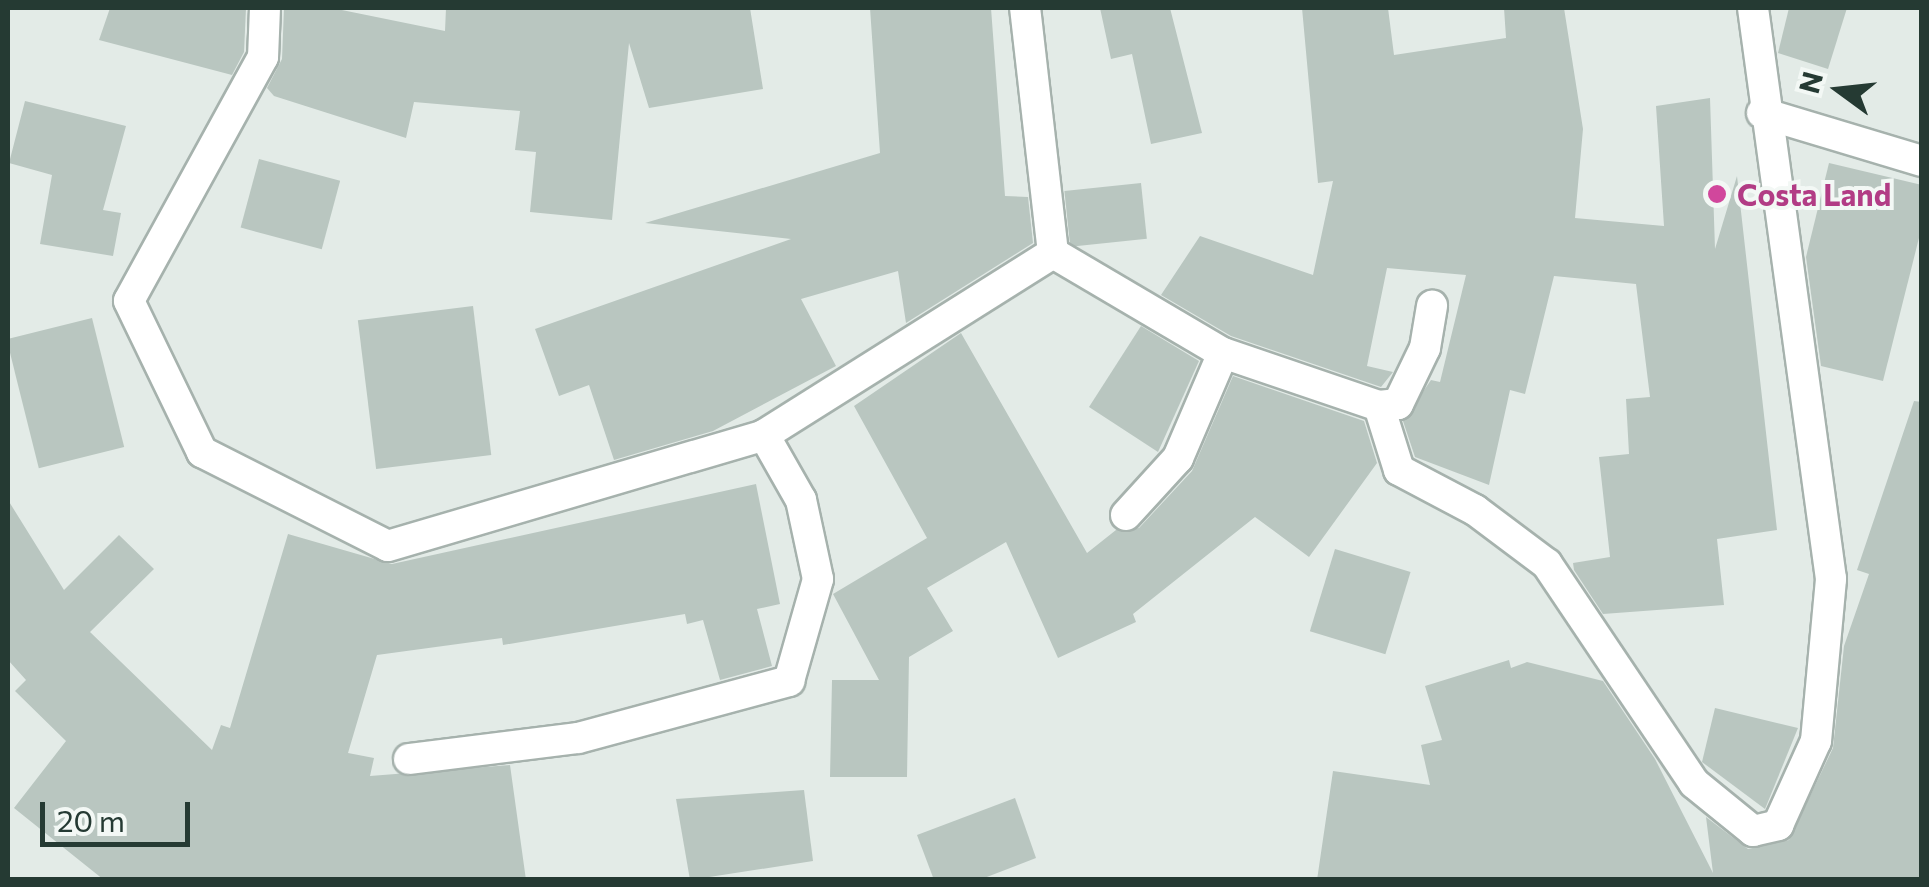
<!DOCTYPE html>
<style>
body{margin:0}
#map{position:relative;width:1929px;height:887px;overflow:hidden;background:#e3ebe7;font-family:Commissioner,sans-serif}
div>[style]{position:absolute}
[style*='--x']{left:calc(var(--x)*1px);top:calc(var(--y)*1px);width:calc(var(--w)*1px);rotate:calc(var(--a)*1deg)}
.building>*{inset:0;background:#b9c6c0;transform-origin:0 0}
.roads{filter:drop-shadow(2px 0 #a6b2ad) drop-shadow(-2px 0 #a6b2ad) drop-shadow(0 2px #a6b2ad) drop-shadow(0 -2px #a6b2ad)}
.minor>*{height:30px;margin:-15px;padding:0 15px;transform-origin:15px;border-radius:15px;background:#fff}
.dots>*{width:28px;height:28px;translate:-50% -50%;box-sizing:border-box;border:5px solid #f3f8f5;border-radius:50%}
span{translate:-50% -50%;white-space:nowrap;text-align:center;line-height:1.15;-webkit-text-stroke:8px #f3f8f5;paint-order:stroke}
.hotel-label{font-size:30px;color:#b23c85;font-weight:700}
.left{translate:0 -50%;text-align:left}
.frame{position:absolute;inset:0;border:10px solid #253a33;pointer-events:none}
.north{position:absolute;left:1789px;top:40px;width:100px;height:100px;-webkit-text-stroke:8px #f3f8f5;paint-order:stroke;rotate:285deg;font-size:28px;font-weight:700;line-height:40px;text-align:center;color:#253a33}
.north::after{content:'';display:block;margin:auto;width:35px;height:45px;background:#253a33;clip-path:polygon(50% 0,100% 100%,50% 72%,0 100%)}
.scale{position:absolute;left:40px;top:802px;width:150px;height:45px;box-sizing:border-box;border:5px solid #253a33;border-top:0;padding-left:12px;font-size:30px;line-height:35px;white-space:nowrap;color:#253a33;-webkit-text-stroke:8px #f3f8f5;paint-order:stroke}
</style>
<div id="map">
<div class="building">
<i style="clip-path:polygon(110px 8px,246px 8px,244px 52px,232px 75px,99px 40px)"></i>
<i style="clip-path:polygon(284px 8px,332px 8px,445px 31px,446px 8px,750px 8px,763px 89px,649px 108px,629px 43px,612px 220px,530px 212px,536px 152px,515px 150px,520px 111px,414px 102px,406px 138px,274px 96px,267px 88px,282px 59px)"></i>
<i style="clip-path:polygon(870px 8px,991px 8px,1005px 196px,1028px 197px,1033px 243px,906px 323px,898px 271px,801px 299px,836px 366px,713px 431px,614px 460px,589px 385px,559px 396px,535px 329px,791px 239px,645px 223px,880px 153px)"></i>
<i style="clip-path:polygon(1100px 8px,1170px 8px,1202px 133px,1151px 144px,1132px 54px,1111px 59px)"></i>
<i style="clip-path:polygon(1302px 8px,1388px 8px,1394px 55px,1506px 38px,1504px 8px,1564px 8px,1583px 129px,1575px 218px,1664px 226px,1656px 106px,1710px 98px,1715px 249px,1737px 176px,1777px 530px,1717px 539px,1724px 605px,1603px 614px,1574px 570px,1573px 563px,1610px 557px,1599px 457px,1629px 454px,1626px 399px,1650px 397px,1636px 284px,1554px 276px,1525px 394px,1510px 390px,1489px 485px,1415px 457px,1403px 421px,1431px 380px,1440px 382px,1466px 275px,1387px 268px,1367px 366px,1393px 372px,1381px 387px,1231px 336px,1161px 295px,1200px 236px,1313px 275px,1333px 181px,1318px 183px)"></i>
<i style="clip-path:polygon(1789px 8px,1847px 8px,1828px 69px,1778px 53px)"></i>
<i style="clip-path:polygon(25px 101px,126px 126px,103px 210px,121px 213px,113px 256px,40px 244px,52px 175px,9px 163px)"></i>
<i style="left:259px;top:159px;width:84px;height:71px;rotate:15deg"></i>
<i style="clip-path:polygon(1829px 163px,1922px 185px,1922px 226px,1883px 381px,1821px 366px,1806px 257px)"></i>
<i style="left:1141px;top:183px;width:56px;height:77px;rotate:84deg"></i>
<i style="left:473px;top:306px;width:150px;height:116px;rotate:83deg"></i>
<i style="left:92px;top:318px;width:133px;height:88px;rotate:76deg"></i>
<i style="clip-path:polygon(1141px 326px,1199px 361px,1158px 452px,1089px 407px)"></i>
<i style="clip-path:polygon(961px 333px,1087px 553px,1116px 530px,1139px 528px,1192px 471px,1233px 376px,1364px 421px,1377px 463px,1309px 557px,1255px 517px,1133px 614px,1136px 622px,1058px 658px,1006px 542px,927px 588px,953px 631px,909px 657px,907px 777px,830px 777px,832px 680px,879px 680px,833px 594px,927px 538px,854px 406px)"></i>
<i style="clip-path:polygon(1914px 401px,1922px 402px,1922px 880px,1317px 880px,1333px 771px,1430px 785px,1421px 745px,1442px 740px,1425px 686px,1509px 660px,1511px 668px,1527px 662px,1603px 681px,1655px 759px,1713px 873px,1706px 817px,1748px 849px,1789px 840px,1833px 748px,1844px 646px,1869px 574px,1857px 570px)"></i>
<i style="clip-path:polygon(756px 484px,780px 604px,757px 609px,772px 666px,720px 680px,703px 620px,687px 624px,685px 614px,503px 645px,502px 638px,377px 655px,348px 753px,374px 758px,370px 776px,510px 765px,526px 880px,104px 880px,14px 808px,66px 741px,15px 691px,26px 680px,8px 660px,8px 500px,64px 590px,119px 535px,154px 569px,90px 632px,212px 750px,221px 725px,230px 728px,288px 534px,392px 564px)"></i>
<i style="left:1335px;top:549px;width:79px;height:86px;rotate:17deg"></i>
<i style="clip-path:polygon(1715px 708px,1798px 728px,1765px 809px,1702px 762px)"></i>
<i style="clip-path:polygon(804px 790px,813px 861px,690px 880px,676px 799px)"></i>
<i style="clip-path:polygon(1015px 798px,1036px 858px,979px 880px,934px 880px,917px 835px)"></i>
</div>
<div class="roads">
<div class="minor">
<i style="--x:265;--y:8;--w:49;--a:92.3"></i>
<i style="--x:263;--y:57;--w:278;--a:118.8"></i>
<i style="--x:129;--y:301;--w:168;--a:64.2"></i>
<i style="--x:202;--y:452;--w:208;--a:26.8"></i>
<i style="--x:388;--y:546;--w:392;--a:-16.4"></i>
<i style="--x:764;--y:435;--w:342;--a:-32.2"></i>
<i style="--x:1053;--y:253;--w:247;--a:-96.5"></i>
<i style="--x:1762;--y:113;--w:167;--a:16.7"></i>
<i style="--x:1053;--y:253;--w:197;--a:30.5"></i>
<i style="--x:1223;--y:353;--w:165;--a:18.8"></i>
<i style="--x:1379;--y:406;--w:67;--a:72.6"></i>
<i style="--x:1399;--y:470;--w:86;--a:27.8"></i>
<i style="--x:1475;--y:510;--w:90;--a:36.9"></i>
<i style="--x:1547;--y:564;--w:264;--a:56.1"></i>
<i style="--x:1694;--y:783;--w:76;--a:39.1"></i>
<i style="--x:1753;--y:831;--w:26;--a:-13"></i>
<i style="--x:1778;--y:825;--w:92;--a:-65.7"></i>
<i style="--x:1816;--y:741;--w:163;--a:-84.7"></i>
<i style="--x:1831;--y:579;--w:576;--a:-97.78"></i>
<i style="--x:1379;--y:406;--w:19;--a:-6"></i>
<i style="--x:1398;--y:404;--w:62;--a:-64.3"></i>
<i style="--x:1425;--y:348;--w:43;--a:-80.5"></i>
<i style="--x:1126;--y:515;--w:77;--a:-47.6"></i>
<i style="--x:1178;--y:458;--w:114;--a:-66.8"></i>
<i style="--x:409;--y:759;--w:170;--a:-7.1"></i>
<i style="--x:578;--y:738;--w:219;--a:-15.1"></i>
<i style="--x:789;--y:681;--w:106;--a:-74.1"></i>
<i style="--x:818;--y:579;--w:81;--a:-102.1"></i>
<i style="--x:801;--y:500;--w:75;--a:-119.6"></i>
</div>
</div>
<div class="dots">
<i style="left:1717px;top:194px;background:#d1479c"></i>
</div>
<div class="hotel-label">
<span class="left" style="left:1737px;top:194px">Costa Land</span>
</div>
<div class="frame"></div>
<div class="north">N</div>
<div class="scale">20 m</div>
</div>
